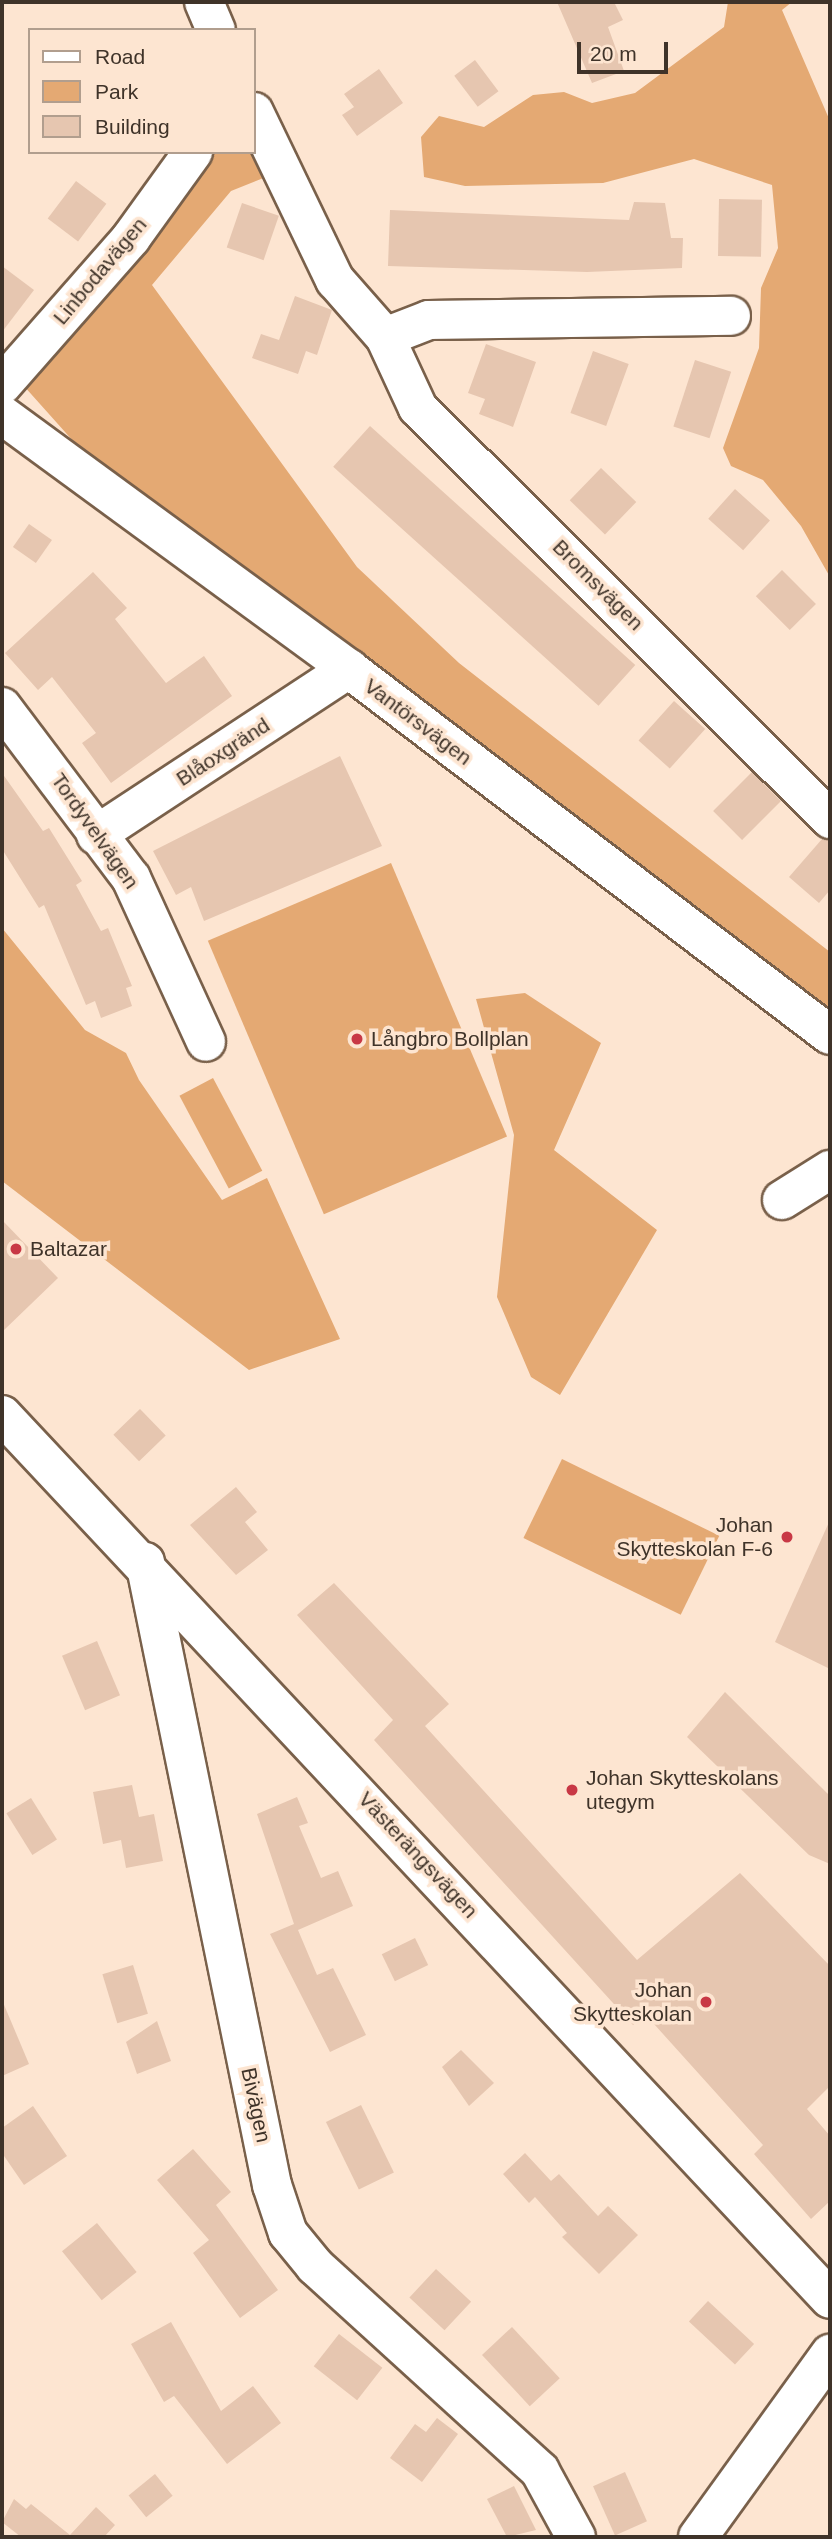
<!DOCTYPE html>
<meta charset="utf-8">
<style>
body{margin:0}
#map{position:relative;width:832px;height:2539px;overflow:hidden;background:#fde5d1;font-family:Helvetica,sans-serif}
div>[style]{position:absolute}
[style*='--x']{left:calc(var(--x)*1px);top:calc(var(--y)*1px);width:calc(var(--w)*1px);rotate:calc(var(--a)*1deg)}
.green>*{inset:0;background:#e4a973;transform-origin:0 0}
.building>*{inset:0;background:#e6c6b0;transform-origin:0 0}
.roads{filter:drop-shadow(2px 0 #79604a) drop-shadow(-2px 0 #79604a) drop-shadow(0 2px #79604a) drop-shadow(0 -2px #79604a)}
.minor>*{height:38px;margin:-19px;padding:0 19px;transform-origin:19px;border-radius:19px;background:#fff}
.dots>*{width:19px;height:19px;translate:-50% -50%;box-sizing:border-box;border:4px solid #fde5d1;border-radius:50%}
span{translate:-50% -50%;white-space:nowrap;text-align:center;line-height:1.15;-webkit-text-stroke:7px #fde5d1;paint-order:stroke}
.street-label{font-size:21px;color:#3f3329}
.poi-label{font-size:21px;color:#3f3329}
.left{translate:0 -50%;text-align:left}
.right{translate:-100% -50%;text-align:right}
.frame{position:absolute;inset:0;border:4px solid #3f3329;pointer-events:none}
.legend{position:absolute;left:28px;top:28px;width:228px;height:126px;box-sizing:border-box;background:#fde5d1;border:2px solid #b19e8e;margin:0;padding:9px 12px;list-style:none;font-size:21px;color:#3f3329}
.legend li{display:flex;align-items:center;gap:14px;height:35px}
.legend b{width:35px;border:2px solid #b19e8e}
.scale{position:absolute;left:577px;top:42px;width:91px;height:32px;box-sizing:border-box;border:4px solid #3f3329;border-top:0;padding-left:9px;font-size:21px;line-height:24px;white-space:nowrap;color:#3f3329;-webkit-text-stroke:5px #fde5d1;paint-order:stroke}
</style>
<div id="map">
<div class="green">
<i style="clip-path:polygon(728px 2px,792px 2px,782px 10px,830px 121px,830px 577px,801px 526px,763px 480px,731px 466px,723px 448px,759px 348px,761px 288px,778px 248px,772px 185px,694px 159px,603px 183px,465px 186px,424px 177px,421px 137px,439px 116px,484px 127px,533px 95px,564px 92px,592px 103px,635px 93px,724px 27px)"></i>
<i style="clip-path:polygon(211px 152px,253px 152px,266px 177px,231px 191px,152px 285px,357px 567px,459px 663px,830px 952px,830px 1018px,514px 770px,74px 442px,23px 385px)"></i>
<i style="left:391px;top:863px;width:297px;height:199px;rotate:67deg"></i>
<i style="clip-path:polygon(2px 928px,85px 1030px,126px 1053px,139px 1080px,222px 1200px,267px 1178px,340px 1339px,249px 1370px,2px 1181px)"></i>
<i style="clip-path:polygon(525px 993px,601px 1043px,554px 1150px,657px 1230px,560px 1395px,531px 1377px,497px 1297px,514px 1135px,476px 999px)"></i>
<i style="left:213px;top:1078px;width:105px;height:38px;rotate:62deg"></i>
<i style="left:562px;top:1459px;width:175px;height:88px;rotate:26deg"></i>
</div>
<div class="building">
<i style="clip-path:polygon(557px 2px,614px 2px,623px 20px,608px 27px,624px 71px,592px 83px)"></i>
<i style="left:475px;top:60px;width:39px;height:26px;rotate:53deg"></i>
<i style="clip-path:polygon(379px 69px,403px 103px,357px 136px,342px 115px,354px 107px,344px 94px)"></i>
<i style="left:76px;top:181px;width:38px;height:47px;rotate:37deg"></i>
<i style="left:719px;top:199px;width:43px;height:57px;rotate:1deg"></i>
<i style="clip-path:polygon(634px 202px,665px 203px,671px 238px,683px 238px,682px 268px,587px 272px,388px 266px,390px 210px,629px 220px)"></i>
<i style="left:242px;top:203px;width:39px;height:47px;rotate:19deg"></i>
<i style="clip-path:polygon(2px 266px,34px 290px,2px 332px)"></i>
<i style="clip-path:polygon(295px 296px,332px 310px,317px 355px,306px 351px,298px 374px,252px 358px,261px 334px,279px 340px)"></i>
<i style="clip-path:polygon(486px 344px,536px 362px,513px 427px,479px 414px,485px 399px,468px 393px)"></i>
<i style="left:593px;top:351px;width:38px;height:66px;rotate:20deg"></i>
<i style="left:695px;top:360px;width:38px;height:70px;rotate:18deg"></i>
<i style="left:370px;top:426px;width:357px;height:55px;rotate:42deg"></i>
<i style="left:601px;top:468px;width:49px;height:45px;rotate:44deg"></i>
<i style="left:735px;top:489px;width:47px;height:40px;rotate:42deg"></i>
<i style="left:29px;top:524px;width:28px;height:28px;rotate:35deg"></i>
<i style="left:782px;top:570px;width:48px;height:37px;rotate:45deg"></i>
<i style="clip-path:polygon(93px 572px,127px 608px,115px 619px,166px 683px,204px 656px,232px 696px,111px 783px,82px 743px,96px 733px,52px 677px,38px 690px,5px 653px)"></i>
<i style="left:674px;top:701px;width:42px;height:53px;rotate:42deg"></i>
<i style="clip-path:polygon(340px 756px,382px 846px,204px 921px,191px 887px,176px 895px,153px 851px)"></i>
<i style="left:752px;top:772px;width:41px;height:55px;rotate:45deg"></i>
<i style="clip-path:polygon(2px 773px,43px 831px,49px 828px,82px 881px,76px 885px,101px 931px,108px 928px,132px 986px,126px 988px,132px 1006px,101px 1018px,95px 1001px,86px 1005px,44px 905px,39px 908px,2px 849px)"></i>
<i style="clip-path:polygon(822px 839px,830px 840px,830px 890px,819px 903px,789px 877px)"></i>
<i style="clip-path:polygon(2px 1220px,58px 1278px,2px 1332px)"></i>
<i style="left:140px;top:1409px;width:37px;height:37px;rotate:46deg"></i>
<i style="clip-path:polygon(236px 1487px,257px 1512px,245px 1522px,268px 1550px,236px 1575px,190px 1525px)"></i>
<i style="clip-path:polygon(830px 1520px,830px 1669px,775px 1642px)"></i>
<i style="clip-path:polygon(334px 1583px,449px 1704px,425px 1726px,637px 1960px,740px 1873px,830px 1966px,830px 2086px,807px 2109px,830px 2136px,830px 2201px,811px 2219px,754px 2154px,763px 2145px,645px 2014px,633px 2025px,374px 1740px,393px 1720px,297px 1615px)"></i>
<i style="left:97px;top:1641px;width:59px;height:38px;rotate:67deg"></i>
<i style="clip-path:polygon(725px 1692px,830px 1796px,830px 1864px,809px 1855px,687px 1737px)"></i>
<i style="clip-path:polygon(132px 1785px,139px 1817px,154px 1814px,163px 1861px,126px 1868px,121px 1840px,103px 1844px,93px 1792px)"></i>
<i style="clip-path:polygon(297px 1797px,308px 1823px,299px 1826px,321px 1878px,338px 1871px,353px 1906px,298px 1930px,317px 1975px,333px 1968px,366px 2035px,330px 2052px,270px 1934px,294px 1924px,257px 1814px)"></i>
<i style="left:31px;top:1798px;width:49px;height:29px;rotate:58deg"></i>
<i style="left:415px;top:1938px;width:30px;height:37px;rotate:64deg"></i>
<i style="left:133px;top:1965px;width:51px;height:32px;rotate:73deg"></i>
<i style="clip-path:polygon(2px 2000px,29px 2064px,2px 2076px)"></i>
<i style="clip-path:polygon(157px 2021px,171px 2061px,137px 2074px,126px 2042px)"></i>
<i style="clip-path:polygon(461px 2050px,494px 2083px,469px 2106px,442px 2067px)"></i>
<i style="left:361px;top:2105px;width:75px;height:39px;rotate:64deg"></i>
<i style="clip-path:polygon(33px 2106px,67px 2156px,24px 2185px,2px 2153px,2px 2128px)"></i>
<i style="clip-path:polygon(193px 2149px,231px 2192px,216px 2205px,278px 2290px,240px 2318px,193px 2253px,209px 2240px,157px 2180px)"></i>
<i style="clip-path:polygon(525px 2153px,551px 2181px,559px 2174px,598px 2216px,608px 2206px,638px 2235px,599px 2274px,562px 2237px,567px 2233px,535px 2197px,529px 2203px,503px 2174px)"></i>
<i style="left:97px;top:2223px;width:63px;height:45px;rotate:51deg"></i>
<i style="left:436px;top:2269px;width:48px;height:39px;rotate:43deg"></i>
<i style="left:708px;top:2301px;width:63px;height:28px;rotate:43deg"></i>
<i style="clip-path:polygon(171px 2322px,221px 2411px,253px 2386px,281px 2423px,227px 2464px,174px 2396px,164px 2402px,131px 2344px)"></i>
<i style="left:512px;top:2327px;width:70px;height:41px;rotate:47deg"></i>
<i style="left:339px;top:2334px;width:55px;height:41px;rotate:38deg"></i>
<i style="clip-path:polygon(437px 2418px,458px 2434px,422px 2482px,390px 2458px,415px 2424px,426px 2432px)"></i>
<i style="left:625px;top:2472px;width:54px;height:35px;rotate:66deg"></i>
<i style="left:155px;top:2474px;width:28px;height:34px;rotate:51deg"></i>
<i style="clip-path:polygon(514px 2486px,536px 2530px,507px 2537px,487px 2499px)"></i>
<i style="clip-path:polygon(14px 2499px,26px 2509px,31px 2504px,70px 2535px,96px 2507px,115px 2525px,104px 2537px,21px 2537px,2px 2522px)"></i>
</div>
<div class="roads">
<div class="minor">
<i style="--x:204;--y:2;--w:30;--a:67"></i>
<i style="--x:254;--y:112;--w:187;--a:64.3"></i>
<i style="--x:335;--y:280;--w:76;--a:48.7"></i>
<i style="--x:385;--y:337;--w:78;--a:65.1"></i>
<i style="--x:418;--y:408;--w:582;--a:44.93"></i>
<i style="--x:385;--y:337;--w:47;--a:-21.1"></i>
<i style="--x:429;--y:320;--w:302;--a:-0.8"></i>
<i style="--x:2;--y:385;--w:196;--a:-48.7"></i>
<i style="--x:131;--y:238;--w:106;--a:-54.2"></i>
<i style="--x:2;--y:415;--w:430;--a:36.2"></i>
<i style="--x:349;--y:669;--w:604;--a:37.27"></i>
<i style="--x:2;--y:707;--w:214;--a:53"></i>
<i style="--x:131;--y:878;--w:180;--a:65.4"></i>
<i style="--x:96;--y:835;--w:303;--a:-33.3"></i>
<i style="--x:782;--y:1200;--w:57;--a:-32"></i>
<i style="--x:2;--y:1415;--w:1211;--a:46.87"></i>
<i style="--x:145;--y:1562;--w:636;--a:78.48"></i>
<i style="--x:272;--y:2185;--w:51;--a:71.6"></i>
<i style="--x:288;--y:2233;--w:43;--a:50.7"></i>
<i style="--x:315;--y:2266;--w:304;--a:42.3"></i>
<i style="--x:540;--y:2471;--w:75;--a:61.4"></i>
<i style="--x:698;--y:2537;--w:226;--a:-54.2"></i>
</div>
</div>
<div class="dots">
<i style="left:357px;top:1039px;background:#c83845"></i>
<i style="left:16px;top:1249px;background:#c83845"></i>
<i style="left:787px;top:1537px;background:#c83845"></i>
<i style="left:572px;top:1790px;background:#c83845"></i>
<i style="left:706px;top:2002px;background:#c83845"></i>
</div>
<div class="street-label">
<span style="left:100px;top:271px;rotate:-50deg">Linbodavägen</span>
<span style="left:598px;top:585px;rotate:45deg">Bromsvägen</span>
<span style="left:418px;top:722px;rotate:37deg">Vantörsvägen</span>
<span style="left:223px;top:752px;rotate:-33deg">Blåoxgränd</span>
<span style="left:95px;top:831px;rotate:55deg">Tordyvelvägen</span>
<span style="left:418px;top:1855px;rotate:47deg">Västerängsvägen</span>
<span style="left:256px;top:2105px;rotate:78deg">Bivägen</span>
</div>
<div class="poi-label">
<span class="left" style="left:371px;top:1039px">Långbro Bollplan</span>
<span class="left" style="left:30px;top:1249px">Baltazar</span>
<span class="right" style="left:773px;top:1537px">Johan<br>Skytteskolan F-6</span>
<span class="left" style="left:586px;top:1790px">Johan Skytteskolans<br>utegym</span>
<span class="right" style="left:692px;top:2002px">Johan<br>Skytteskolan</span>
</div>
<div class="frame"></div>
<ul class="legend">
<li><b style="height:9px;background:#fff"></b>Road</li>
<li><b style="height:19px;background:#e4a973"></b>Park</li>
<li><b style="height:19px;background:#e6c6b0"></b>Building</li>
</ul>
<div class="scale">20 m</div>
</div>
